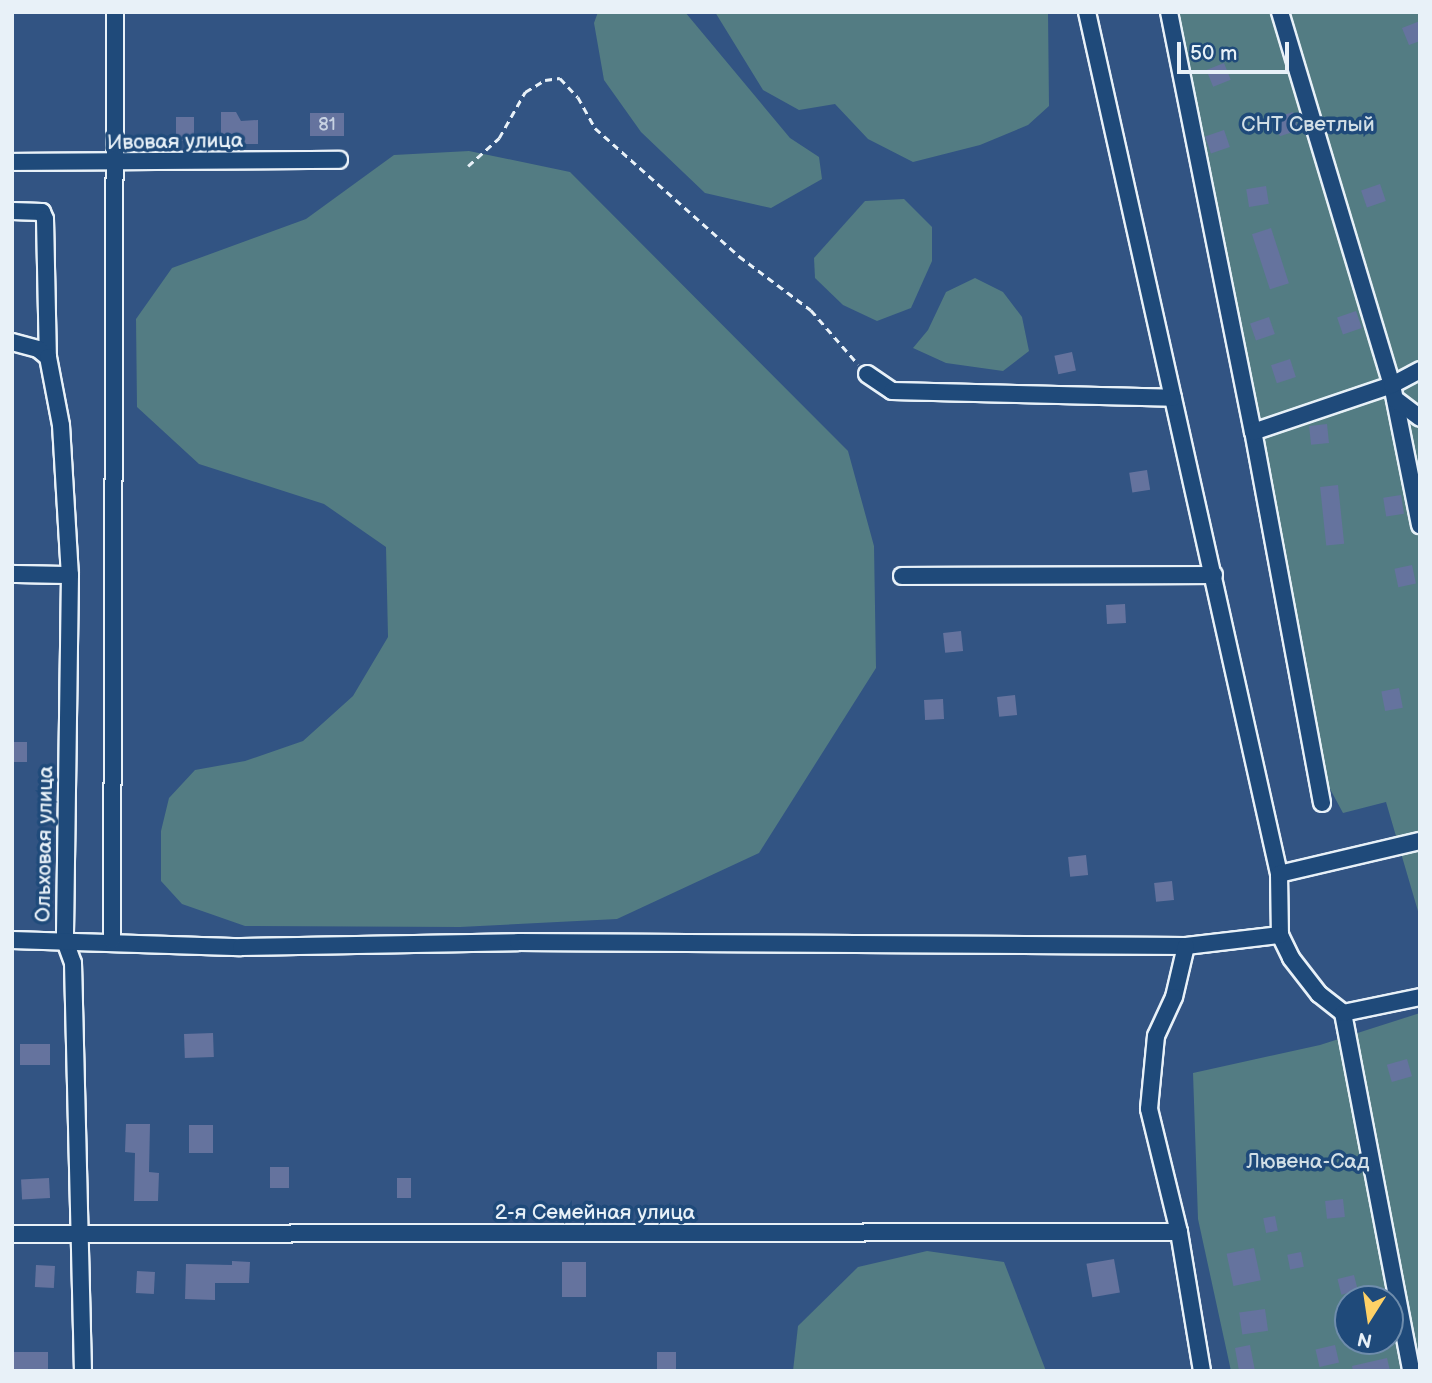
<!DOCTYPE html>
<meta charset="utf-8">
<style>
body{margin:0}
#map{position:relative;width:1432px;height:1383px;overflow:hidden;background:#325483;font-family:"Balsamiq Sans",sans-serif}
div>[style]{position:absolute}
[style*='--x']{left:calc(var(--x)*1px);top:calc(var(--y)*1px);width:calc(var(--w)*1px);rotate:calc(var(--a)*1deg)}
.green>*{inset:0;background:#537c83}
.building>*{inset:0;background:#65739e;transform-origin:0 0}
.path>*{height:2.5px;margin-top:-1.25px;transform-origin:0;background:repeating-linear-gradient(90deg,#e8f1f8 0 7px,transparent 0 12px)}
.roads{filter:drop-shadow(2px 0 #e8f1f8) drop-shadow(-2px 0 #e8f1f8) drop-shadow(0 2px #e8f1f8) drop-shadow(0 -2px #e8f1f8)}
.minor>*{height:16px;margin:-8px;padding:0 8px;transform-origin:8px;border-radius:8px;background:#1f4a7a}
span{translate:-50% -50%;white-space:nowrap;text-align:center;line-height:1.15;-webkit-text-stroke:7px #1f4a7a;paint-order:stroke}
.number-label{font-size:18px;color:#c7d2e2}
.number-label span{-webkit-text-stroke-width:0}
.park-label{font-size:21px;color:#d2dfe6}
.street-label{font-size:21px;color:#e8f1f8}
.frame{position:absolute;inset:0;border:14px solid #e8f1f8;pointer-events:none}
.north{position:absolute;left:1334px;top:1285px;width:70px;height:70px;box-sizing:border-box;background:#1f4a7a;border:2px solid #6f8dac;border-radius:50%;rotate:192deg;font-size:19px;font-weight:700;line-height:28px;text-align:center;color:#e8f1f8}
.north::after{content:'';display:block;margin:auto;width:24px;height:32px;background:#ffd166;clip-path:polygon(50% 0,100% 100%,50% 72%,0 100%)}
.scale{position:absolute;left:1177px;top:42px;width:112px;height:32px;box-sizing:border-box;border:4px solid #e8f1f8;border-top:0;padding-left:9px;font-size:21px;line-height:24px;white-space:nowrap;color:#e8f1f8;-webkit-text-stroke:5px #1f4a7a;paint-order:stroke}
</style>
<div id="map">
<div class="green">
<i style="clip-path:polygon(598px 12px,685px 12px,790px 138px,819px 157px,822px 179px,771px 208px,705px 193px,641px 132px,604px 80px,594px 23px)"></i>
<i style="clip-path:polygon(715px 12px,1048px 12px,1049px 106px,1028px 125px,980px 145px,913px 162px,868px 139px,835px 104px,799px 110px,763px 90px)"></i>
<i style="clip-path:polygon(1170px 12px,1420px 12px,1420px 918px,1386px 802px,1343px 813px,1329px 787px)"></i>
<i style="clip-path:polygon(469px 151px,570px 172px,848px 451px,874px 546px,876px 668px,759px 853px,617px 919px,460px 927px,245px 926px,182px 904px,161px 881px,161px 831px,169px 798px,195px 770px,245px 761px,303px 741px,353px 696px,388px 637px,386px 547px,324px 504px,199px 464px,137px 407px,136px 319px,172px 268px,306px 219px,394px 155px)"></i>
<i style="clip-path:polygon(904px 199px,932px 227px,932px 261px,911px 308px,877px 321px,843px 305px,815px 278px,814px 258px,865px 201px)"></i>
<i style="clip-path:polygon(975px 278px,1003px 292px,1022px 317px,1029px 351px,1003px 371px,946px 363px,913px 348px,928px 330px,946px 292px)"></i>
<i style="clip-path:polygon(evenodd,1420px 1013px,1420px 1371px,1231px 1371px,1198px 1219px,1193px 1073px,1320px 1045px,1420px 1013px,1348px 1299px,1390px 1299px,1390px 1341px,1348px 1341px,1348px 1299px)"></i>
<i style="clip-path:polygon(927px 1251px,1004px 1262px,1046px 1371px,793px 1371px,798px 1326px,858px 1267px)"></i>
</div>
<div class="building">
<i style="clip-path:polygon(1420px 21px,1420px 41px,1409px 45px,1402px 28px)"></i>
<i style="left:1224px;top:63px;width:18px;height:19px;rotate:68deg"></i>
<i style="clip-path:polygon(221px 112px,236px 112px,241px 121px,258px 120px,258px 144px,221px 144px)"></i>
<i style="left:1293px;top:112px;width:19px;height:20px;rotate:72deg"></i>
<i style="left:310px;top:113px;width:34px;height:23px"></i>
<i style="left:176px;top:117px;width:18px;height:24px"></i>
<i style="left:1224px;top:130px;width:18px;height:20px;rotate:71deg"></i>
<i style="left:1380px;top:184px;width:18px;height:20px;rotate:71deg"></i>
<i style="left:1266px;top:186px;width:18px;height:20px;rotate:81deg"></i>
<i style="left:1271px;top:228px;width:58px;height:20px;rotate:72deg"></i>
<i style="left:1356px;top:311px;width:18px;height:20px;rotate:71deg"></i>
<i style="left:1269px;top:317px;width:18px;height:20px;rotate:71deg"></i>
<i style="left:1072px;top:352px;width:19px;height:18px;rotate:78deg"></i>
<i style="left:1290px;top:359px;width:19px;height:20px;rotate:72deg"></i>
<i style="left:1327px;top:424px;width:19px;height:18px;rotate:84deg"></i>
<i style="left:1147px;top:470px;width:20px;height:18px;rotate:81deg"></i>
<i style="left:1338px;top:485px;width:59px;height:18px;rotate:84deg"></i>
<i style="left:1401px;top:495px;width:19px;height:18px;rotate:81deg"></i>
<i style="left:1412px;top:565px;width:19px;height:18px;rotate:78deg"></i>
<i style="left:1125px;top:604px;width:19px;height:19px;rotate:87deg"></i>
<i style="left:961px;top:631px;width:20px;height:18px;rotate:84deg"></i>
<i style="left:1399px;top:688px;width:20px;height:18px;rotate:79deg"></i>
<i style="left:1015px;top:695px;width:20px;height:18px;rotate:84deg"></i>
<i style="left:943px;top:699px;width:20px;height:19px;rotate:87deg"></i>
<i style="left:12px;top:742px;width:15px;height:20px"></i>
<i style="left:1086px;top:855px;width:20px;height:18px;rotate:84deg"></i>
<i style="left:1172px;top:881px;width:19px;height:18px;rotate:84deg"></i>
<i style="left:213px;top:1033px;width:24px;height:29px;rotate:88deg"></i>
<i style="left:20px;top:1044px;width:30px;height:21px"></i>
<i style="left:1407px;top:1059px;width:18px;height:21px;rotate:74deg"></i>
<i style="clip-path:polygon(126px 1124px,150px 1124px,149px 1172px,159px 1173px,158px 1201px,134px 1201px,135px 1153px,125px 1152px)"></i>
<i style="left:189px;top:1125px;width:24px;height:28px"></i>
<i style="left:270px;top:1167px;width:19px;height:21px"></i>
<i style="left:49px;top:1178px;width:20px;height:28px;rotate:87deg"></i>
<i style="left:411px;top:1178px;width:20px;height:14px;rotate:90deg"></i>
<i style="left:1343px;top:1199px;width:18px;height:18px;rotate:84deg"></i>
<i style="left:1275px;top:1216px;width:15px;height:12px;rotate:79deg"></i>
<i style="left:1254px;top:1248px;width:33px;height:28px;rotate:78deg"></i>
<i style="left:1301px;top:1252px;width:15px;height:14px;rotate:79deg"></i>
<i style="left:1114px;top:1259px;width:34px;height:28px;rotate:80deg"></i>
<i style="clip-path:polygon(232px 1261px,250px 1262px,249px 1283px,215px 1283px,215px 1300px,185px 1299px,186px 1264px,232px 1265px)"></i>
<i style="left:562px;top:1262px;width:24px;height:35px"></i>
<i style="left:36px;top:1265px;width:19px;height:22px;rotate:3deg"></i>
<i style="left:137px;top:1271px;width:18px;height:22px;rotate:3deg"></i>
<i style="left:1354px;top:1275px;width:16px;height:17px;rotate:76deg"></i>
<i style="left:1265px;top:1309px;width:22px;height:26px;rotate:82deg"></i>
<i style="clip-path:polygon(1250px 1345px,1255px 1371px,1239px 1371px,1235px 1348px)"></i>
<i style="left:1335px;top:1345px;width:18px;height:20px;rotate:77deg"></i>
<i style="left:13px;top:1352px;width:35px;height:19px"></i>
<i style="left:657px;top:1352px;width:19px;height:19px"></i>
<i style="clip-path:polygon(1387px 1358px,1390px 1371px,1353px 1371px,1352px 1366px)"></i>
</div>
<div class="path">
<i style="--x:468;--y:166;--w:42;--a:-42.1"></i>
<i style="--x:499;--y:138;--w:53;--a:-60.5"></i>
<i style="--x:525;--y:92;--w:23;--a:-31"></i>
<i style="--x:545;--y:80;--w:15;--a:-8"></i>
<i style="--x:560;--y:78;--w:26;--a:47"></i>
<i style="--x:578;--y:97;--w:35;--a:61"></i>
<i style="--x:595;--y:128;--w:193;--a:41.6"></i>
<i style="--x:739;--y:256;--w:90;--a:36.9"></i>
<i style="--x:811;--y:310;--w:72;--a:49"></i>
</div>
<div class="roads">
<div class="minor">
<i style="--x:1087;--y:12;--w:883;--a:77.44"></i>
<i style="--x:1279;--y:874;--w:61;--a:89.1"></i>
<i style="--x:1280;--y:935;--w:25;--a:64"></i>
<i style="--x:1291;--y:958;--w:46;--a:52.1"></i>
<i style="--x:1319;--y:994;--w:31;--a:38"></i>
<i style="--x:1343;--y:1013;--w:364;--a:79.2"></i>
<i style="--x:1169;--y:12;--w:428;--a:78.7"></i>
<i style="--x:1280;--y:12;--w:389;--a:73.3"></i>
<i style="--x:1392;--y:385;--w:143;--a:78.7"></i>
<i style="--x:12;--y:162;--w:327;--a:-0.4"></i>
<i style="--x:12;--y:211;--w:30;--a:2"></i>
<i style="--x:42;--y:212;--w:8;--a:67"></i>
<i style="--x:45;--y:219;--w:138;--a:88.8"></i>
<i style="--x:12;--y:342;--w:27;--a:15"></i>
<i style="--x:38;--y:349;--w:13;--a:39"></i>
<i style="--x:48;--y:357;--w:69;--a:79.2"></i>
<i style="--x:61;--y:425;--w:150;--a:86.6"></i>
<i style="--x:70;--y:575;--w:366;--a:90.8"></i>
<i style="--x:65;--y:941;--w:23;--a:70"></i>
<i style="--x:73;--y:963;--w:408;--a:88.6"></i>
<i style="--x:867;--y:374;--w:30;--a:34"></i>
<i style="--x:892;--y:391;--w:281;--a:1.4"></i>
<i style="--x:1395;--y:399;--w:31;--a:37"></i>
<i style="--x:12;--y:574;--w:58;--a:1"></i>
<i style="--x:902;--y:576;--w:312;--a:-0.2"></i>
<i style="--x:1322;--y:803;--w:377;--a:-100.5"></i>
<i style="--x:1253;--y:432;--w:147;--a:-18.7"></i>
<i style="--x:1392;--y:385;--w:32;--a:-28"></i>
<i style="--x:1279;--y:874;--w:145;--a:-13.2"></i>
<i style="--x:12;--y:940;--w:229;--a:1.8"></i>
<i style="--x:241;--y:947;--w:277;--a:-1"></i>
<i style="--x:518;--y:942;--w:668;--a:0.34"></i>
<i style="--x:1186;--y:946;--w:95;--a:-6.7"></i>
<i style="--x:112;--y:940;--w:928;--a:-89.81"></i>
<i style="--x:1186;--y:946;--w:52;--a:103.2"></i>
<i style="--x:1174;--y:997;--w:43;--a:114.8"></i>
<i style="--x:1156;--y:1036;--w:73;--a:95.5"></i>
<i style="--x:1149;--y:1109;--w:127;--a:76.3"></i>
<i style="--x:1179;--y:1232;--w:141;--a:80.6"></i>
<i style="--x:1343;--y:1013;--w:79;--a:-11.7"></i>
<i style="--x:12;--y:1234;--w:1167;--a:-0.1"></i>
</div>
</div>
<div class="number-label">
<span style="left:327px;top:125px">81</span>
</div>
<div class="park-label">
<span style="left:1308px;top:125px">СНТ Светлый</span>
<span style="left:1308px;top:1162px">Лювена-Сад</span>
</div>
<div class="street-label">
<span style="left:175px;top:142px;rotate:-1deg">Ивовая улица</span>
<span style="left:45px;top:844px;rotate:-89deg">Ольховая улица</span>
<span style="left:595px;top:1213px">2-я Семейная улица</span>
</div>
<div class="frame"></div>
<div class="north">N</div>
<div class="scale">50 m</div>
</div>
